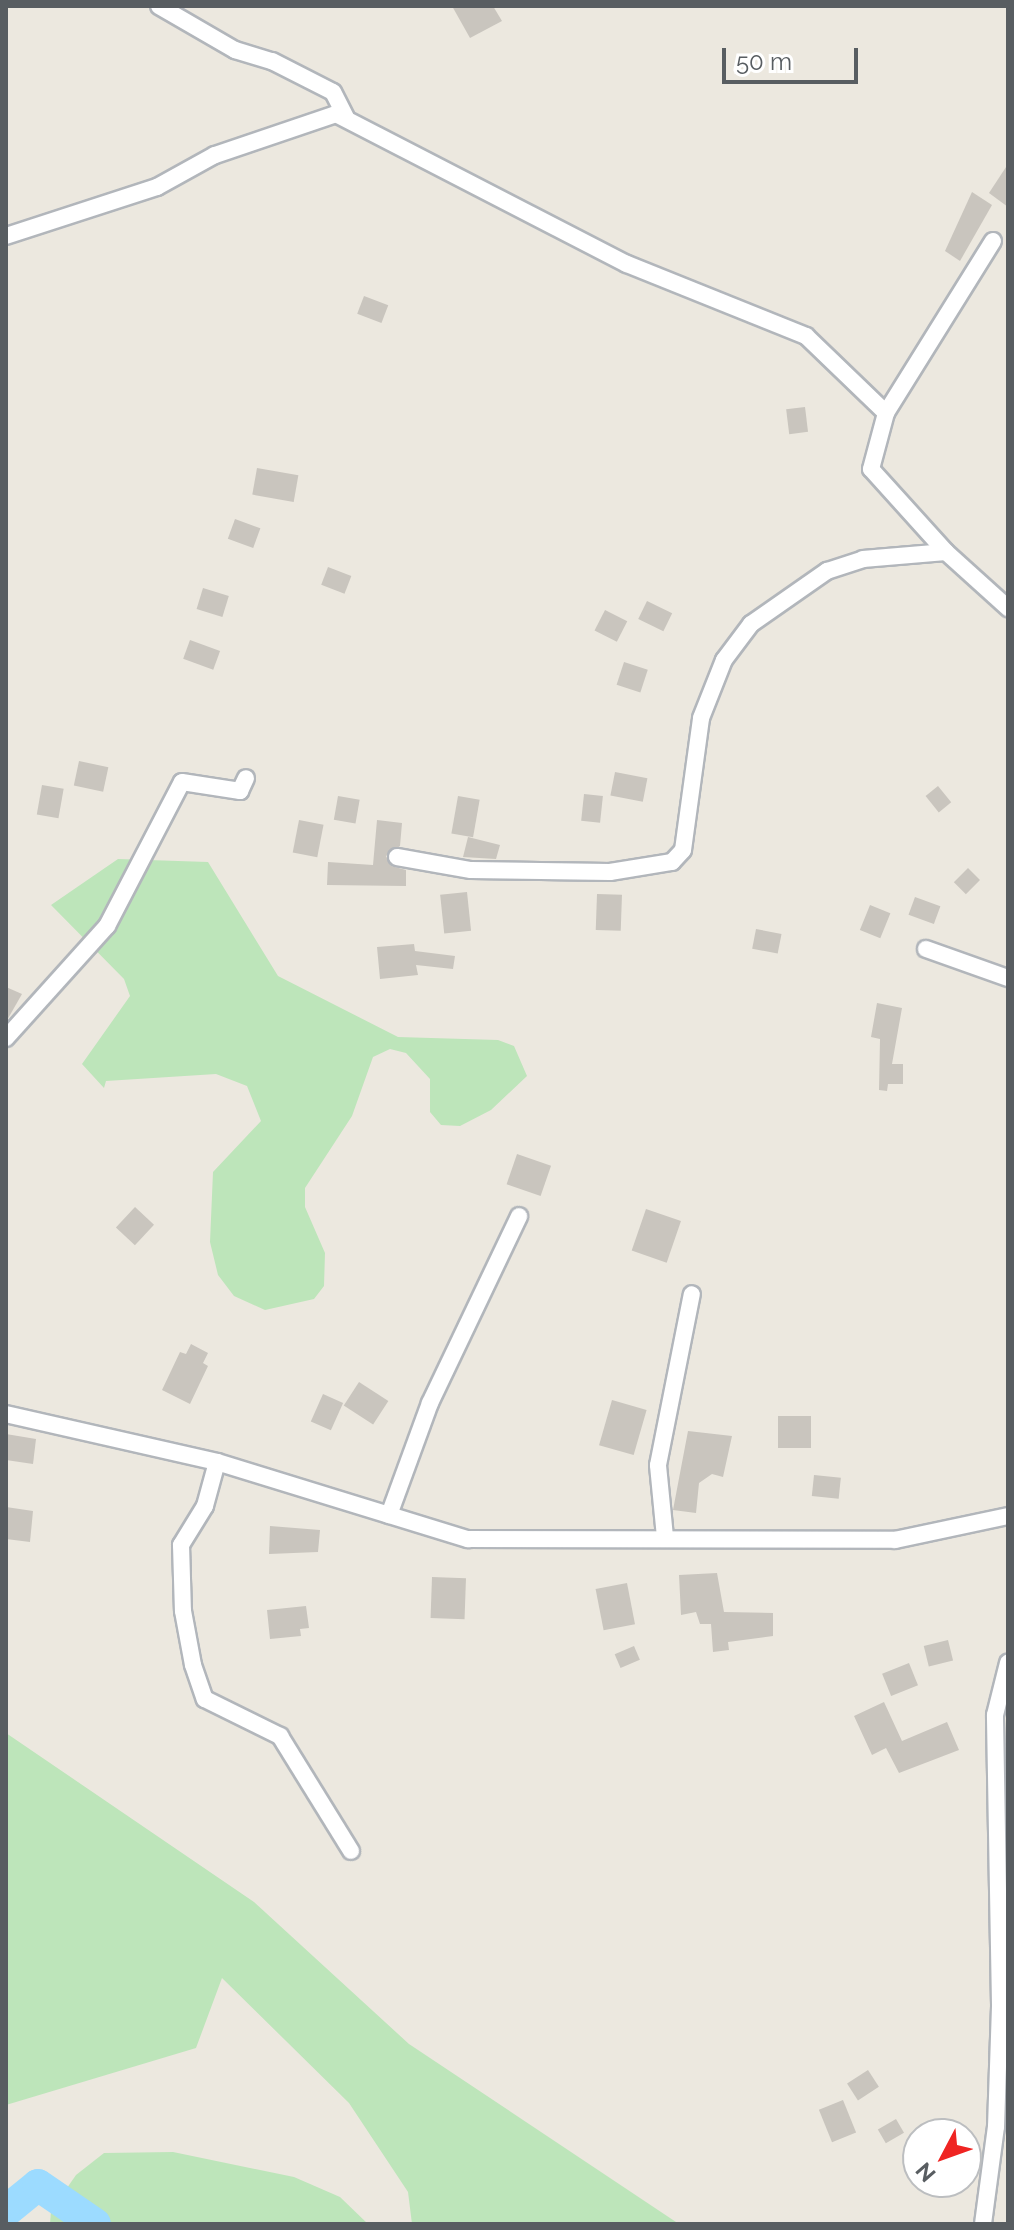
<!DOCTYPE html>
<style>
body{margin:0}
#map{position:relative;width:1014px;height:2230px;overflow:hidden;background:#ece8df;font-family:Raleway,sans-serif}
div>[style]{position:absolute}
[style*='--x']{left:calc(var(--x)*1px);top:calc(var(--y)*1px);width:calc(var(--w)*1px);rotate:calc(var(--a)*1deg)}
.green>*{inset:0;background:#bde5ba}
.river>*{height:32px;margin:-16px;padding:0 16px;transform-origin:16px;border-radius:16px;background:#9cdbff}
.building>*{inset:0;background:#c9c5be;transform-origin:0 0}
.roads{filter:drop-shadow(2px 0 #b2b6bb) drop-shadow(-2px 0 #b2b6bb) drop-shadow(0 2px #b2b6bb) drop-shadow(0 -2px #b2b6bb)}
.minor>*{height:16px;margin:-8px;padding:0 8px;transform-origin:8px;border-radius:8px;background:#fff}
span{translate:-50% -50%;white-space:nowrap;text-align:center;line-height:1.15;-webkit-text-stroke:8px #fff;paint-order:stroke}
.frame{position:absolute;inset:0;border:8px solid #585d61;pointer-events:none}
.north{position:absolute;left:902px;top:2118px;width:80px;height:80px;box-sizing:border-box;background:#fff;border:2px solid #bcbec0;border-radius:50%;rotate:229deg;font-size:22px;font-weight:700;line-height:32px;text-align:center;color:#585d61}
.north::after{content:'';display:block;margin:auto;width:28px;height:36px;background:#ef2422;clip-path:polygon(50% 0,100% 100%,50% 72%,0 100%)}
.scale{position:absolute;left:722px;top:48px;width:136px;height:36px;box-sizing:border-box;border:4px solid #585d61;border-top:0;padding-left:10px;font-size:24px;line-height:28px;white-space:nowrap;color:#585d61;-webkit-text-stroke:6px #fff;paint-order:stroke}
</style>
<div id="map">
<div class="green">
<i style="clip-path:polygon(118px 859px,208px 862px,278px 976px,398px 1037px,498px 1040px,514px 1046px,527px 1076px,491px 1110px,460px 1126px,441px 1125px,430px 1112px,430px 1079px,406px 1053px,390px 1049px,373px 1057px,352px 1116px,305px 1188px,305px 1207px,325px 1253px,324px 1286px,314px 1299px,265px 1310px,234px 1296px,218px 1275px,210px 1242px,213px 1172px,261px 1121px,247px 1086px,216px 1074px,106px 1081px,104px 1088px,82px 1064px,130px 996px,124px 979px,51px 905px)"></i>
<i style="clip-path:polygon(6px 1733px,254px 1902px,409px 2044px,679px 2224px,412px 2224px,408px 2192px,349px 2103px,222px 1978px,196px 2048px,6px 2105px)"></i>
<i style="clip-path:polygon(173px 2152px,294px 2177px,340px 2197px,368px 2224px,50px 2224px,51px 2211px,76px 2175px,104px 2153px)"></i>
</div>
<div class="river">
<i style="--x:6;--y:2211;--w:41;--a:-39.1"></i>
<i style="--x:38;--y:2185;--w:69;--a:34.4"></i>
</div>
<div class="building">
<i style="clip-path:polygon(452px 6px,493px 6px,502px 21px,470px 38px)"></i>
<i style="clip-path:polygon(1008px 164px,1008px 207px,989px 193px)"></i>
<i style="clip-path:polygon(972px 192px,992px 205px,960px 261px,945px 251px)"></i>
<i style="left:364px;top:296px;width:26px;height:19px;rotate:21deg"></i>
<i style="left:805px;top:407px;width:25px;height:19px;rotate:83deg"></i>
<i style="left:257px;top:468px;width:42px;height:27px;rotate:10deg"></i>
<i style="left:235px;top:519px;width:27px;height:21px;rotate:20deg"></i>
<i style="left:328px;top:567px;width:25px;height:19px;rotate:21deg"></i>
<i style="left:203px;top:588px;width:27px;height:22px;rotate:17deg"></i>
<i style="left:647px;top:601px;width:28px;height:20px;rotate:26deg"></i>
<i style="left:605px;top:610px;width:25px;height:23px;rotate:27deg"></i>
<i style="left:190px;top:640px;width:32px;height:20px;rotate:20deg"></i>
<i style="left:624px;top:662px;width:25px;height:24px;rotate:18deg"></i>
<i style="left:79px;top:761px;width:30px;height:25px;rotate:12deg"></i>
<i style="left:615px;top:772px;width:33px;height:24px;rotate:11deg"></i>
<i style="left:42px;top:785px;width:22px;height:30px;rotate:10deg"></i>
<i style="left:938px;top:786px;width:21px;height:16px;rotate:51deg"></i>
<i style="left:584px;top:794px;width:19px;height:27px;rotate:6deg"></i>
<i style="left:338px;top:796px;width:22px;height:24px;rotate:10deg"></i>
<i style="left:458px;top:796px;width:22px;height:38px;rotate:10deg"></i>
<i style="left:299px;top:820px;width:25px;height:33px;rotate:11deg"></i>
<i style="clip-path:polygon(377px 820px,402px 823px,400px 846px,386px 856px,391px 866px,406px 870px,406px 886px,327px 885px,328px 862px,373px 865px)"></i>
<i style="clip-path:polygon(468px 837px,500px 845px,496px 859px,463px 857px)"></i>
<i style="left:968px;top:868px;width:17px;height:20px;rotate:45deg"></i>
<i style="left:467px;top:892px;width:39px;height:27px;rotate:84deg"></i>
<i style="left:597px;top:894px;width:25px;height:36px;rotate:2deg"></i>
<i style="left:915px;top:897px;width:27px;height:19px;rotate:20deg"></i>
<i style="left:870px;top:905px;width:22px;height:27px;rotate:22deg"></i>
<i style="left:756px;top:929px;width:26px;height:20px;rotate:11deg"></i>
<i style="clip-path:polygon(414px 944px,415px 951px,455px 956px,453px 969px,416px 965px,418px 975px,380px 979px,377px 947px)"></i>
<i style="clip-path:polygon(6px 987px,22px 994px,6px 1022px)"></i>
<i style="clip-path:polygon(877px 1003px,902px 1008px,892px 1064px,903px 1064px,903px 1084px,888px 1084px,887px 1091px,879px 1090px,880px 1039px,871px 1037px)"></i>
<i style="left:517px;top:1154px;width:36px;height:32px;rotate:19deg"></i>
<i style="left:135px;top:1207px;width:26px;height:28px;rotate:43deg"></i>
<i style="left:646px;top:1209px;width:37px;height:44px;rotate:19deg"></i>
<i style="clip-path:polygon(191px 1344px,208px 1353px,203px 1363px,208px 1366px,190px 1404px,162px 1390px,180px 1352px,186px 1354px)"></i>
<i style="left:359px;top:1382px;width:35px;height:28px;rotate:33deg"></i>
<i style="left:323px;top:1394px;width:22px;height:30px;rotate:24deg"></i>
<i style="left:612px;top:1400px;width:36px;height:47px;rotate:16deg"></i>
<i style="left:778px;top:1416px;width:33px;height:32px"></i>
<i style="clip-path:polygon(688px 1431px,732px 1436px,723px 1477px,712px 1474px,699px 1483px,696px 1513px,673px 1510px)"></i>
<i style="clip-path:polygon(6px 1434px,36px 1439px,33px 1464px,6px 1460px)"></i>
<i style="left:814px;top:1475px;width:27px;height:21px;rotate:6deg"></i>
<i style="clip-path:polygon(6px 1507px,33px 1511px,30px 1542px,6px 1539px)"></i>
<i style="clip-path:polygon(270px 1526px,320px 1530px,318px 1552px,269px 1554px)"></i>
<i style="clip-path:polygon(717px 1573px,724px 1612px,773px 1613px,773px 1636px,728px 1642px,729px 1650px,713px 1652px,711px 1624px,700px 1624px,696px 1612px,681px 1615px,679px 1575px)"></i>
<i style="left:432px;top:1577px;width:34px;height:41px;rotate:2deg"></i>
<i style="left:627px;top:1583px;width:42px;height:32px;rotate:79deg"></i>
<i style="clip-path:polygon(306px 1606px,309px 1628px,300px 1629px,301px 1636px,270px 1639px,267px 1610px)"></i>
<i style="left:948px;top:1640px;width:21px;height:25px;rotate:76deg"></i>
<i style="left:634px;top:1646px;width:15px;height:21px;rotate:67deg"></i>
<i style="left:909px;top:1663px;width:24px;height:29px;rotate:68deg"></i>
<i style="clip-path:polygon(884px 1702px,902px 1741px,947px 1722px,959px 1750px,899px 1773px,886px 1748px,872px 1755px,854px 1716px)"></i>
<i style="left:868px;top:2070px;width:20px;height:25px;rotate:57deg"></i>
<i style="left:843px;top:2100px;width:35px;height:26px;rotate:68deg"></i>
<i style="left:896px;top:2119px;width:16px;height:21px;rotate:60deg"></i>
</div>
<div class="roads">
<div class="minor">
<i style="--x:159;--y:6;--w:88;--a:30.1"></i>
<i style="--x:235;--y:50;--w:39;--a:17"></i>
<i style="--x:272;--y:61;--w:68;--a:26.9"></i>
<i style="--x:333;--y:92;--w:28;--a:63"></i>
<i style="--x:6;--y:236;--w:159;--a:-18"></i>
<i style="--x:157;--y:187;--w:66;--a:-28.9"></i>
<i style="--x:215;--y:155;--w:128;--a:-18.7"></i>
<i style="--x:336;--y:114;--w:327;--a:27.3"></i>
<i style="--x:627;--y:264;--w:193;--a:21.9"></i>
<i style="--x:806;--y:336;--w:111;--a:43.9"></i>
<i style="--x:993;--y:241;--w:203;--a:121.9"></i>
<i style="--x:886;--y:413;--w:58;--a:105"></i>
<i style="--x:871;--y:469;--w:112;--a:47.9"></i>
<i style="--x:946;--y:552;--w:84;--a:42.1"></i>
<i style="--x:397;--y:857;--w:75;--a:10"></i>
<i style="--x:471;--y:870;--w:139;--a:0.8"></i>
<i style="--x:610;--y:872;--w:63;--a:-9.2"></i>
<i style="--x:672;--y:862;--w:16;--a:-47"></i>
<i style="--x:683;--y:850;--w:133;--a:-82.2"></i>
<i style="--x:701;--y:718;--w:62;--a:-68.4"></i>
<i style="--x:724;--y:660;--w:45;--a:-53.1"></i>
<i style="--x:751;--y:624;--w:93;--a:-34.9"></i>
<i style="--x:827;--y:571;--w:38;--a:-18"></i>
<i style="--x:863;--y:559;--w:83;--a:-4.8"></i>
<i style="--x:926;--y:949;--w:87;--a:19.5"></i>
<i style="--x:6;--y:1038;--w:151;--a:-48"></i>
<i style="--x:107;--y:926;--w:162;--a:-62.5"></i>
<i style="--x:182;--y:782;--w:59;--a:8.8"></i>
<i style="--x:240;--y:791;--w:14;--a:-65"></i>
<i style="--x:6;--y:1414;--w:216;--a:12.8"></i>
<i style="--x:217;--y:1462;--w:263;--a:17.1"></i>
<i style="--x:468;--y:1539;--w:427;--a:0.1"></i>
<i style="--x:895;--y:1540;--w:116;--a:-12"></i>
<i style="--x:217;--y:1462;--w:46;--a:105.3"></i>
<i style="--x:205;--y:1506;--w:46;--a:121.6"></i>
<i style="--x:181;--y:1545;--w:66;--a:88.3"></i>
<i style="--x:183;--y:1611;--w:55;--a:79.5"></i>
<i style="--x:193;--y:1665;--w:36;--a:71"></i>
<i style="--x:205;--y:1699;--w:84;--a:26.3"></i>
<i style="--x:280;--y:1736;--w:135;--a:58.3"></i>
<i style="--x:389;--y:1515;--w:119;--a:-69.9"></i>
<i style="--x:430;--y:1403;--w:207;--a:-64.5"></i>
<i style="--x:665;--y:1537;--w:72;--a:-95.6"></i>
<i style="--x:658;--y:1465;--w:174;--a:-78.8"></i>
<i style="--x:983;--y:2224;--w:98;--a:-82.4"></i>
<i style="--x:996;--y:2127;--w:122;--a:-88.1"></i>
<i style="--x:1000;--y:2005;--w:290;--a:-91"></i>
<i style="--x:995;--y:1715;--w:54;--a:-76"></i>
</div>
</div>
<div class="frame"></div>
<div class="north">N</div>
<div class="scale">50 m</div>
</div>
